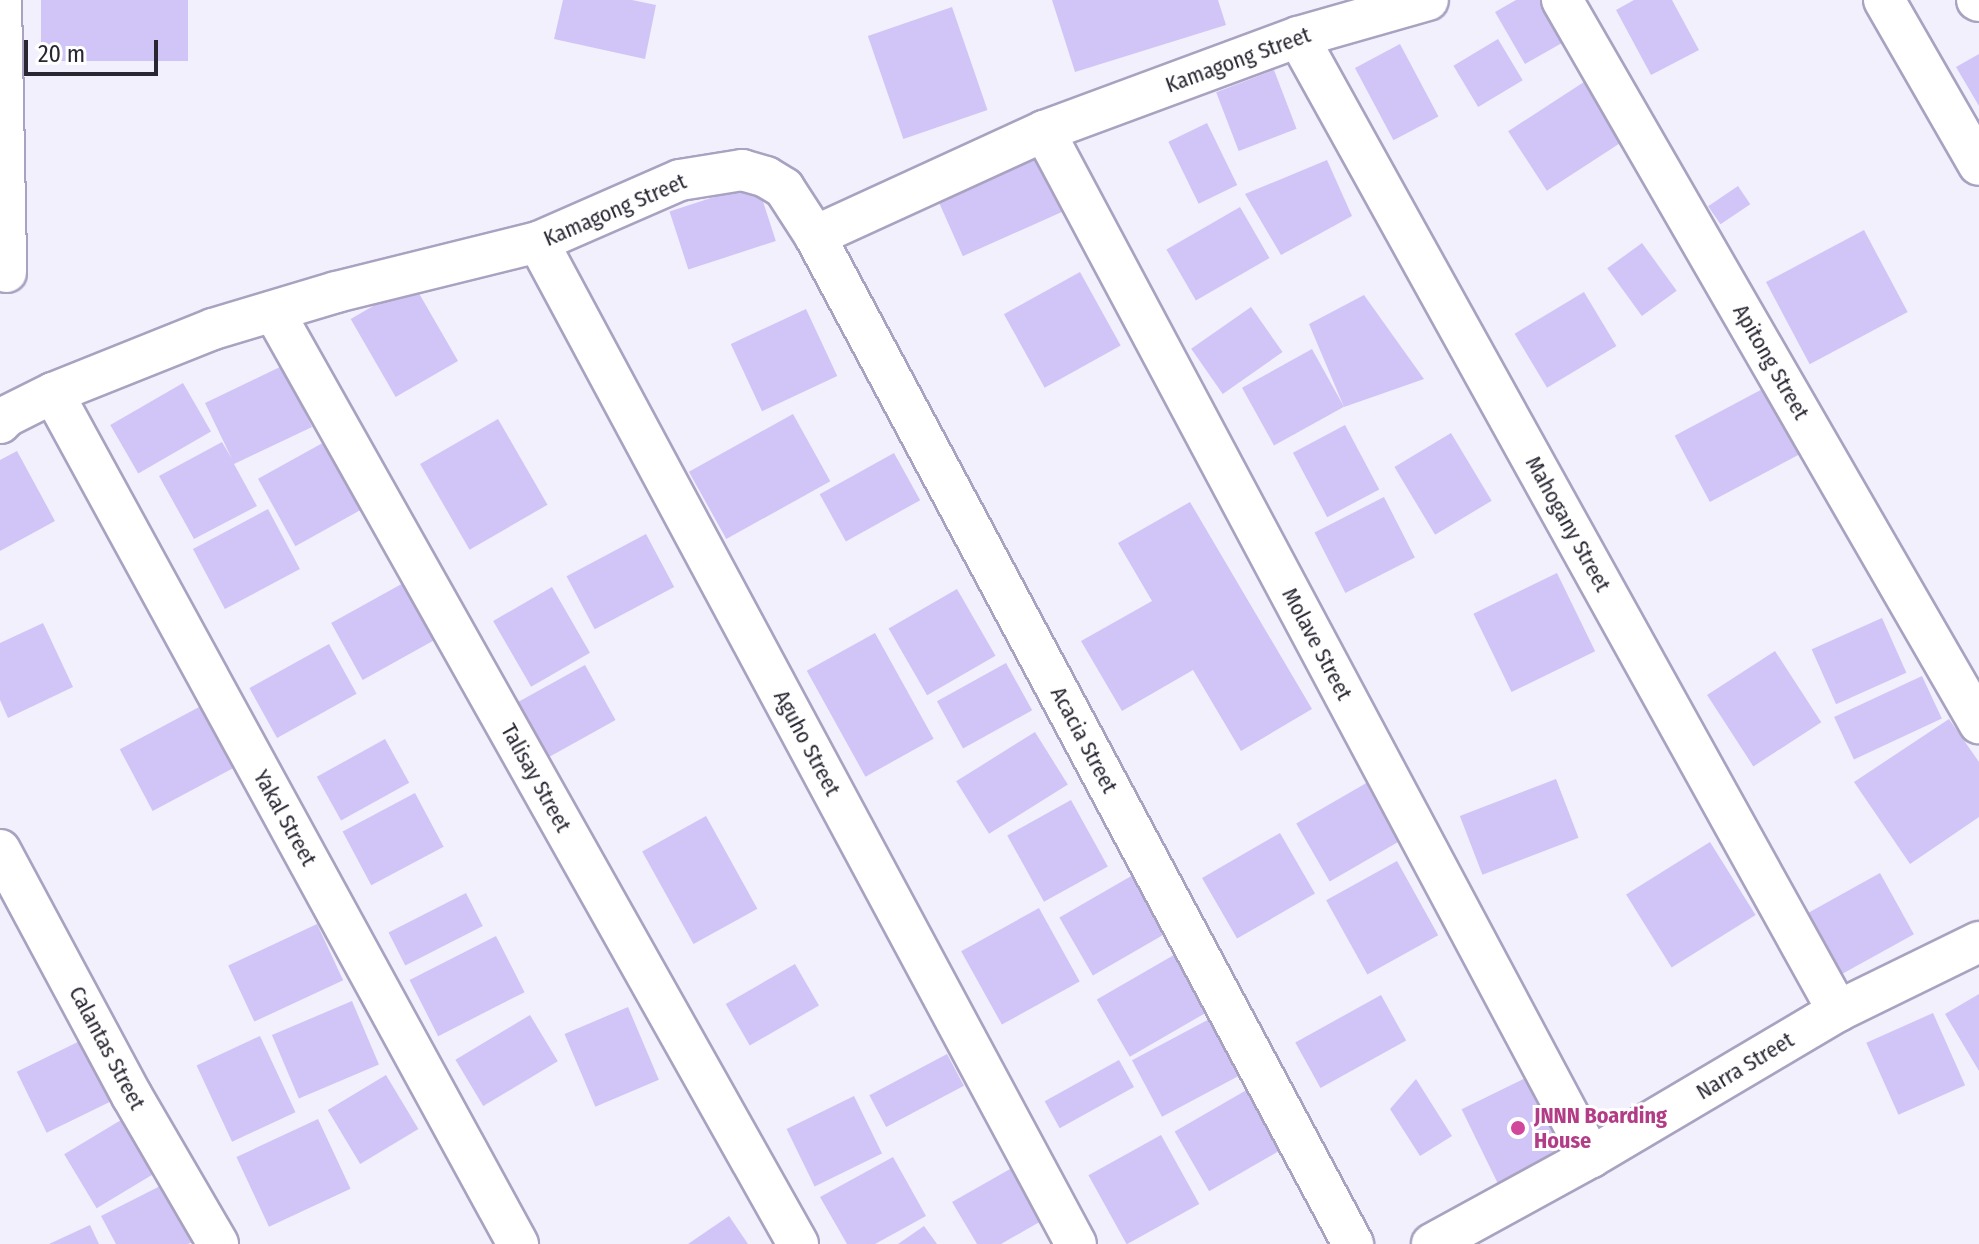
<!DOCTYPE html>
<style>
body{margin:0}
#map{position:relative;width:1979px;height:1244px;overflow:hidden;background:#f2f0fd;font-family:"Fira Sans Condensed",sans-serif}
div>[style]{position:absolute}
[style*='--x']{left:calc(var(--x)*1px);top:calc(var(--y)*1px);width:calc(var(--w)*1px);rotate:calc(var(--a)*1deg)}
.building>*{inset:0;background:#d1c5f7;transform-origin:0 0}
.roads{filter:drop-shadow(2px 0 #a9a2c0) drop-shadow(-2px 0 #a9a2c0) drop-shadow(0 2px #a9a2c0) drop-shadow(0 -2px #a9a2c0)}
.minor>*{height:40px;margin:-20px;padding:0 20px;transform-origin:20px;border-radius:20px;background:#fff}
.dots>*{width:22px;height:22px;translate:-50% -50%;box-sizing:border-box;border:4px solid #fff;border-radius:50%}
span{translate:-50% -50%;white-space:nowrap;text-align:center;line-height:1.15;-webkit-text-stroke:6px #fff;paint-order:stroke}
.street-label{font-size:22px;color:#2a2733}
.hotel-label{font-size:22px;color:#b23c85;font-weight:700}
.left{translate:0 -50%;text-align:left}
.scale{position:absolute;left:24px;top:40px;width:134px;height:36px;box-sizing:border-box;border:4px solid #2a2733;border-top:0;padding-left:10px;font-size:24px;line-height:28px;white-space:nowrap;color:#2a2733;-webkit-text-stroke:6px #fff;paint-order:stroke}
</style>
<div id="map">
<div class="building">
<i style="left:41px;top:0;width:147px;height:61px"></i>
<i style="clip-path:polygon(563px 0,632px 0,656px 5px,645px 59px,554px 39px)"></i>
<i style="clip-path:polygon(1052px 0,1218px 0,1226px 25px,1075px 72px)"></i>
<i style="clip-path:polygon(1516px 0,1557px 0,1576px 35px,1525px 64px,1495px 12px)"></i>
<i style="clip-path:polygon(1634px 0,1672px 0,1699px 50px,1651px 75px,1616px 10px)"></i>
<i style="left:952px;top:7px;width:109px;height:89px;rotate:71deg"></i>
<i style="left:1498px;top:39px;width:48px;height:52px;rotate:59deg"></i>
<i style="left:1400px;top:44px;width:82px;height:51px;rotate:62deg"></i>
<i style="clip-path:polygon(1979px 54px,1979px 106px,1956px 67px)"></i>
<i style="left:1274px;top:70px;width:63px;height:62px;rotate:69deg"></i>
<i style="left:1587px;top:80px;width:71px;height:94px;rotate:57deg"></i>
<i style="left:1207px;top:123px;width:69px;height:43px;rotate:64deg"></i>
<i style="left:1038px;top:157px;width:60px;height:109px;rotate:66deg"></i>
<i style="clip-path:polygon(1327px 160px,1352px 216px,1281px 255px,1245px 194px)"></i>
<i style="left:757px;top:183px;width:61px;height:92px;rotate:72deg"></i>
<i style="left:1738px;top:186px;width:22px;height:36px;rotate:56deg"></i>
<i style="left:1240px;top:207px;width:59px;height:85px;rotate:60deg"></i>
<i style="left:1864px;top:230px;width:93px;height:111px;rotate:62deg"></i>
<i style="left:1642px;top:243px;width:59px;height:43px;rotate:54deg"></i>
<i style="left:1080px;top:272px;width:84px;height:87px;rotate:61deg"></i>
<i style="left:413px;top:283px;width:90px;height:72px;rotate:60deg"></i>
<i style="left:1584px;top:292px;width:63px;height:81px;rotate:59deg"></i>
<i style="clip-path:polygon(1364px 295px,1424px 379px,1344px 407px,1309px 324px)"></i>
<i style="left:1251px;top:307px;width:55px;height:73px;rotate:55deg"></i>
<i style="left:806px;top:309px;width:74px;height:83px;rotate:65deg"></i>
<i style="left:1312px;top:349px;width:66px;height:80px;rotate:61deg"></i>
<i style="clip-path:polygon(282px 366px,312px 427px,234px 464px,257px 506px,194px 539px,159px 476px,222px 442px,232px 459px,205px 403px)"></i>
<i style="left:183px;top:383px;width:56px;height:84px;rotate:60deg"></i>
<i style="left:1770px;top:385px;width:75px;height:108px;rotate:62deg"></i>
<i style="left:793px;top:414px;width:77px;height:119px;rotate:61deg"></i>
<i style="left:498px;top:419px;width:99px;height:90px;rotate:60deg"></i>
<i style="left:1345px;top:425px;width:73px;height:59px;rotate:62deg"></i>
<i style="left:1451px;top:433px;width:79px;height:66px;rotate:59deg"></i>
<i style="left:328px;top:440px;width:77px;height:80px;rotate:61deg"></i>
<i style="clip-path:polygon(17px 451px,55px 521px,0 551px,0 460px)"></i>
<i style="left:894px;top:453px;width:54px;height:85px;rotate:61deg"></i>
<i style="left:1384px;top:497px;width:68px;height:78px;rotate:63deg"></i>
<i style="clip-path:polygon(1190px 502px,1312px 709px,1241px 751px,1193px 670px,1122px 711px,1081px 641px,1152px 601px,1118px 543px)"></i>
<i style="left:268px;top:509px;width:68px;height:85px;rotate:62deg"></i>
<i style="left:646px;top:534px;width:60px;height:90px;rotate:62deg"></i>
<i style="left:1557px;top:573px;width:87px;height:93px;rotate:64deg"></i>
<i style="left:416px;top:576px;width:65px;height:97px;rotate:61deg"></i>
<i style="left:552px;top:587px;width:76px;height:68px;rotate:60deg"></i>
<i style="left:957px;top:589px;width:77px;height:79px;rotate:60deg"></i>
<i style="left:1882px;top:618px;width:60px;height:77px;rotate:66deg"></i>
<i style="clip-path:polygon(43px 623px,73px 687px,8px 718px,0 700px,0 643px)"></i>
<i style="left:875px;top:633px;width:121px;height:78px;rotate:61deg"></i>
<i style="left:329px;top:644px;width:57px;height:91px;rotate:61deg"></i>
<i style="left:1775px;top:651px;width:85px;height:81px;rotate:57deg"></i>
<i style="left:1006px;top:663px;width:54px;height:79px;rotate:61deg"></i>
<i style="left:585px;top:665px;width:63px;height:76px;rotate:61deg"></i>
<i style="left:1922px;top:676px;width:47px;height:97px;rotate:65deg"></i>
<i style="left:201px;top:706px;width:70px;height:92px;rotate:62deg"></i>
<i style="clip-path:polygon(1949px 719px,1979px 762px,1979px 817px,1910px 864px,1854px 782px)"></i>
<i style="left:1035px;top:732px;width:62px;height:93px;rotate:58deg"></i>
<i style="left:385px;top:739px;width:50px;height:78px;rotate:61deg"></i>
<i style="left:1375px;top:778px;width:67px;height:91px;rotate:60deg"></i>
<i style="left:1556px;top:779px;width:63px;height:103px;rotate:69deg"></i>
<i style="left:415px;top:793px;width:61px;height:82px;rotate:62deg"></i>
<i style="left:1071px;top:800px;width:76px;height:73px;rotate:61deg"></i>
<i style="left:706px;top:816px;width:106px;height:73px;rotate:61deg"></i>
<i style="left:1280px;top:833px;width:70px;height:90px;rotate:60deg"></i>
<i style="left:1710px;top:842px;width:86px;height:99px;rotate:58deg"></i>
<i style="left:1397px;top:861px;width:85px;height:81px;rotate:61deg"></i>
<i style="left:1880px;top:873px;width:70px;height:89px;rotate:61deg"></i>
<i style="left:1133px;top:875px;width:67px;height:85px;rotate:60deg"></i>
<i style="left:466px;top:893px;width:37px;height:87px;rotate:63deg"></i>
<i style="left:1039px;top:908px;width:84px;height:89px;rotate:61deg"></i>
<i style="left:317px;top:924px;width:62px;height:98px;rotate:65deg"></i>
<i style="left:496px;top:936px;width:63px;height:97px;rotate:63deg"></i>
<i style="left:1186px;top:948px;width:66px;height:103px;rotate:60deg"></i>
<i style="left:795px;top:964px;width:48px;height:80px;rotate:60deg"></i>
<i style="clip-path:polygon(1979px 994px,1979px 1071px,1945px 1014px)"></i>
<i style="left:1381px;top:995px;width:52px;height:98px;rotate:61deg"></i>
<i style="left:352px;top:1001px;width:69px;height:87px;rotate:67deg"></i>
<i style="left:628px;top:1007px;width:79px;height:69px;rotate:67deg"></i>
<i style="left:1933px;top:1013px;width:79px;height:73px;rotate:66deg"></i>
<i style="left:530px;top:1015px;width:54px;height:87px;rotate:59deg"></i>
<i style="left:1215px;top:1016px;width:64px;height:94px;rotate:62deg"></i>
<i style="left:260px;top:1036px;width:84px;height:70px;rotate:65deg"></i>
<i style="left:86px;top:1038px;width:68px;height:77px;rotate:64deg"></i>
<i style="left:947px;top:1054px;width:36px;height:88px;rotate:62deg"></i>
<i style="left:1119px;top:1060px;width:31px;height:85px;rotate:61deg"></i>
<i style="left:1538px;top:1072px;width:83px;height:85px;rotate:64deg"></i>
<i style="left:386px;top:1075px;width:63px;height:68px;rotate:59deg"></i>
<i style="clip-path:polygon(1416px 1079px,1452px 1136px,1420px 1156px,1390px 1109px)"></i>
<i style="left:1250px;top:1088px;width:69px;height:87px;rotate:60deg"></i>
<i style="left:854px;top:1096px;width:64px;height:75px;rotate:64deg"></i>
<i style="left:131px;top:1114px;width:63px;height:78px;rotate:59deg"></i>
<i style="left:318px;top:1119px;width:77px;height:90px;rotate:65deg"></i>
<i style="left:1161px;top:1135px;width:79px;height:83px;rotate:61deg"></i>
<i style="clip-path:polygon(893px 1157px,926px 1216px,875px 1244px,847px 1244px,820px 1197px)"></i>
<i style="clip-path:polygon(1019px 1164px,1050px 1216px,1001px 1244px,977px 1244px,952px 1202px)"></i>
<i style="clip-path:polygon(168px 1182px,198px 1239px,188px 1244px,116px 1244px,101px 1216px)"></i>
<i style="clip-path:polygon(729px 1216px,748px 1244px,688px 1244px)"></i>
<i style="clip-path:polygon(90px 1225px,99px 1244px,49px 1244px)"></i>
<i style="clip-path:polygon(924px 1226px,937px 1244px,898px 1244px)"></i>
</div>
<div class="roads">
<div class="minor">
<i style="--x:1;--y:0;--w:272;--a:88.9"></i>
<i style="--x:1562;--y:0;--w:835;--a:60.03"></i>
<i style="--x:1884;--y:0;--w:190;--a:60.1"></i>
<i style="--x:1977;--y:0;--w:2;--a:27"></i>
<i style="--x:1298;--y:37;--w:1114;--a:61"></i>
<i style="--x:1044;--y:131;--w:1163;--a:61.94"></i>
<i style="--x:815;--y:236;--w:252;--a:-24.6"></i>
<i style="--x:1044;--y:131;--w:271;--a:-20.3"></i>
<i style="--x:1298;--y:37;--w:135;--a:-15.9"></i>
<i style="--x:538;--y:242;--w:1137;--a:61.77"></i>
<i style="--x:274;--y:312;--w:1069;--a:60.65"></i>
<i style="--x:53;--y:393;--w:970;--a:61.35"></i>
<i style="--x:0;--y:423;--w:10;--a:-45"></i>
<i style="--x:7;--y:416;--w:51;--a:-26.6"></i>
<i style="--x:53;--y:393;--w:172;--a:-21.8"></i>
<i style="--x:213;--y:329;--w:128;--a:-16.7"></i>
<i style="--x:336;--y:292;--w:208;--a:-13.9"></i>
<i style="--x:538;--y:242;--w:155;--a:-23.6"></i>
<i style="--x:680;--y:180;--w:63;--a:-9.2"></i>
<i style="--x:742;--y:170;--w:25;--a:16"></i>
<i style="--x:766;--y:177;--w:21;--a:31"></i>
<i style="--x:784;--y:188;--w:57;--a:57.1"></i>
<i style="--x:815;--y:236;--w:1143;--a:61.91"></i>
<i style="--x:0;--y:850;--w:279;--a:61.8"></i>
<i style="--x:132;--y:1096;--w:171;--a:59.8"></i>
<i style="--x:1432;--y:1244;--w:181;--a:-28.7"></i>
<i style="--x:1591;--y:1157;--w:287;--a:-30.6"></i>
<i style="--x:1838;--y:1011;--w:157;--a:-26.1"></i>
</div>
</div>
<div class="dots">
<i style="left:1518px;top:1128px;background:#d1479c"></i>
</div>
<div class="street-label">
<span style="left:1238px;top:60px;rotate:-20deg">Kamagong Street</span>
<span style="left:615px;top:210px;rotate:-23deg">Kamagong Street</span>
<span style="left:1771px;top:362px;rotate:60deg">Apitong Street</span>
<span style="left:1568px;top:524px;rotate:61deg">Mahogany Street</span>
<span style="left:1317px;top:644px;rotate:62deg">Molave Street</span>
<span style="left:1084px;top:740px;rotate:62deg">Acacia Street</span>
<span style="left:807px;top:743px;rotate:62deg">Aguho Street</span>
<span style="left:536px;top:778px;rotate:61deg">Talisay Street</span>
<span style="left:285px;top:818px;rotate:61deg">Yakal Street</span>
<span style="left:107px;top:1048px;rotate:62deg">Calantas Street</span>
<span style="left:1745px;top:1066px;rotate:-31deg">Narra Street</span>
</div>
<div class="hotel-label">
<span class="left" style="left:1534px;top:1128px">JNNN Boarding<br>House</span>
</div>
<div class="scale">20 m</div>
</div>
